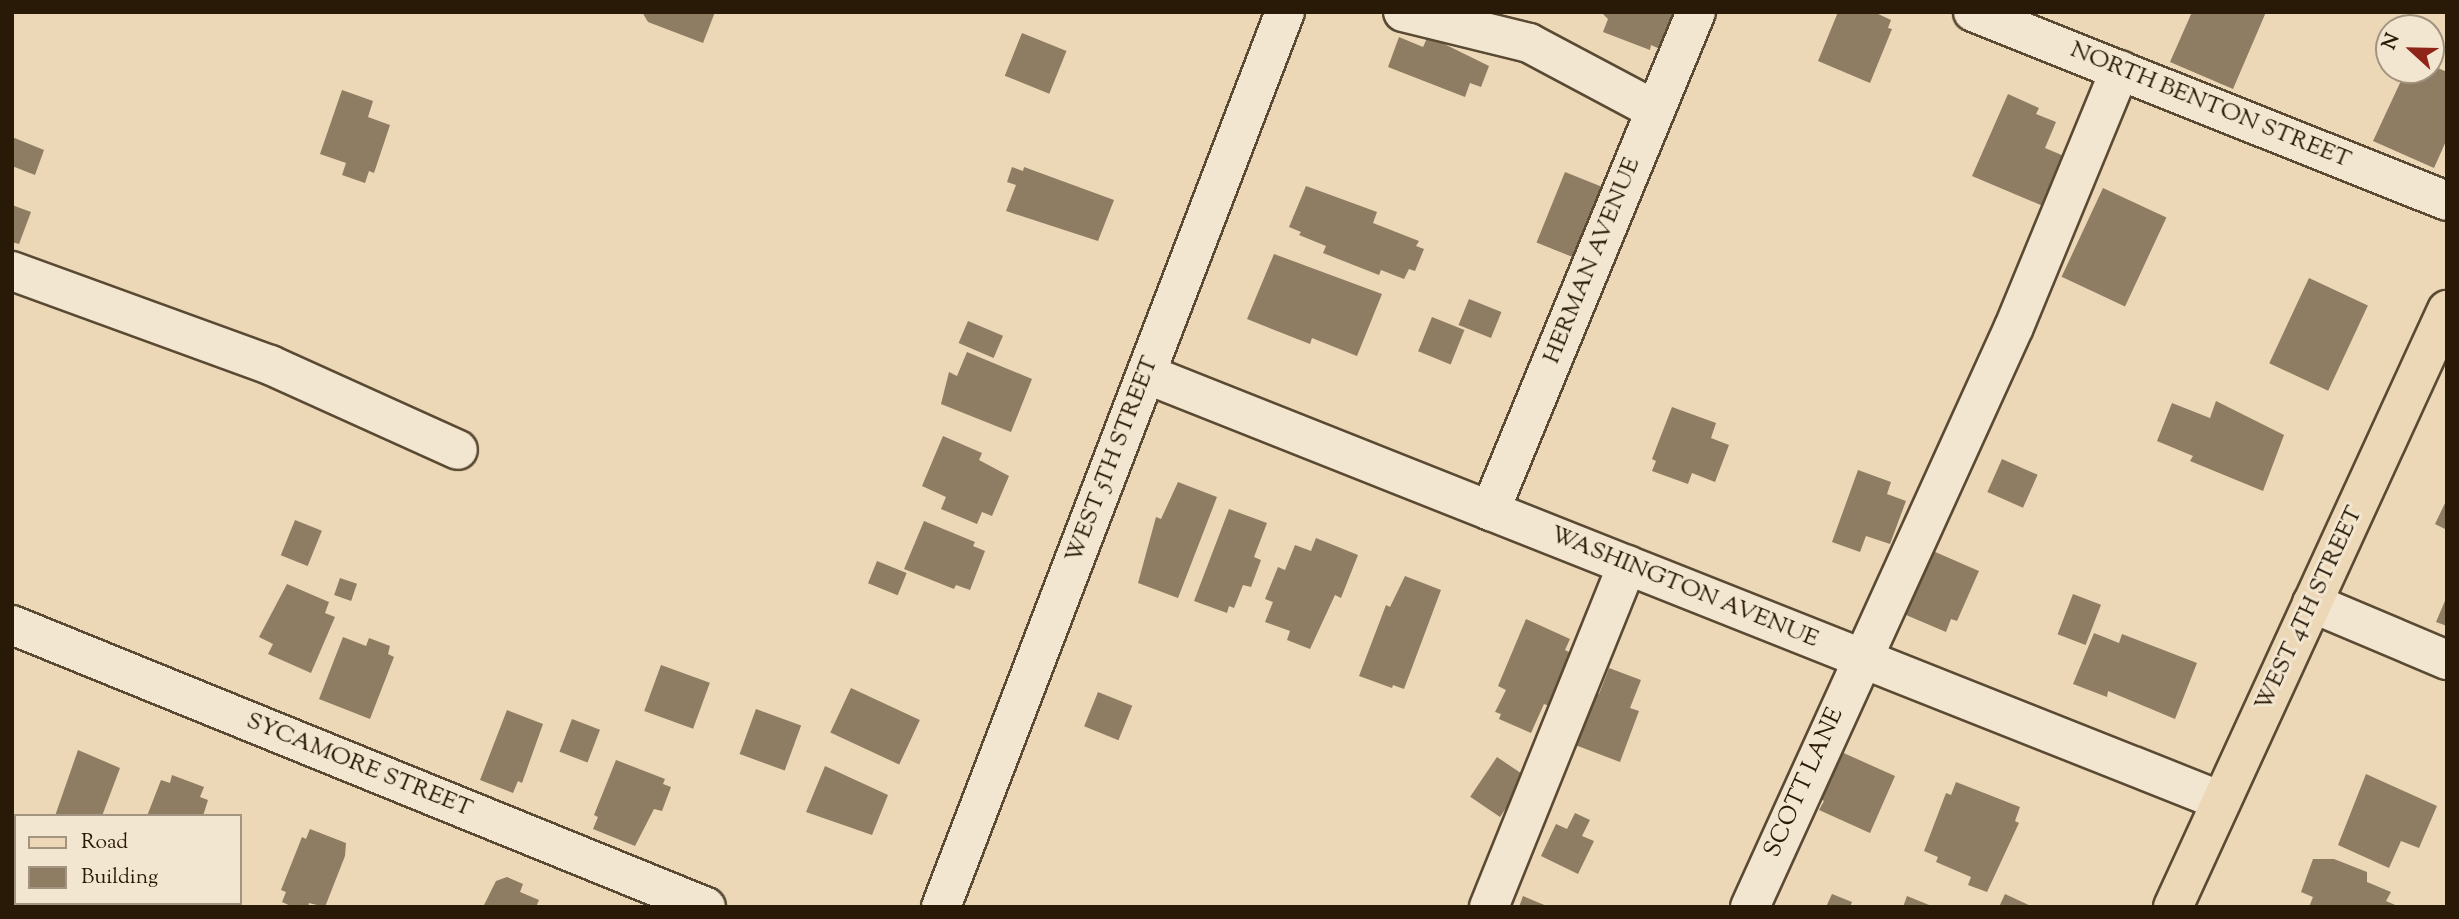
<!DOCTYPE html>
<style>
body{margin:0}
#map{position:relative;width:2459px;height:919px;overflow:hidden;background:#ecd8b7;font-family:"Sorts Mill Goudy",serif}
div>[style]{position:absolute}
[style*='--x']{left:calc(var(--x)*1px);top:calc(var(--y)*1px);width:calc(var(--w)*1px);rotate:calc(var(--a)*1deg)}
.building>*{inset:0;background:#8e7d63;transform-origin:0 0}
.roads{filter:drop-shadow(2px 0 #5a4a33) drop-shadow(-2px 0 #5a4a33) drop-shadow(0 2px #5a4a33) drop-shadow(0 -2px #5a4a33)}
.minor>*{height:38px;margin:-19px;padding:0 19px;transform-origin:19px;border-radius:19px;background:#f3e6d0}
.major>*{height:38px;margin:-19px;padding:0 19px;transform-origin:19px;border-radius:19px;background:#ecd8b7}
span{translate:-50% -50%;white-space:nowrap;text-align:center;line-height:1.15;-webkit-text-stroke:6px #f3e6d0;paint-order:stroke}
.street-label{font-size:24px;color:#291a07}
.frame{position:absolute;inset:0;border:14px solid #291a07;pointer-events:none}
.legend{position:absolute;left:14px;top:814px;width:228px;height:91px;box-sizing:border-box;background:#f3e6d0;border:2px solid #a29480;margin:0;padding:9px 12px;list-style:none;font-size:21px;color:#291a07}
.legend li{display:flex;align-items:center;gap:14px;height:35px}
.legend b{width:35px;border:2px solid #a29480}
.north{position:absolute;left:2375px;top:14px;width:70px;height:70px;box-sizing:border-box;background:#f3e6d0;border:2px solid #a29480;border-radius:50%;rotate:292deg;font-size:19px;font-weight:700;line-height:28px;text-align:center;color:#291a07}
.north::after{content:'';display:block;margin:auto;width:24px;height:32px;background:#8f2418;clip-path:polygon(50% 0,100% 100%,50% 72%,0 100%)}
</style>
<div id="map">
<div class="building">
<i style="clip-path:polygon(642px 12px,715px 12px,703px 43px,648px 22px)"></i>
<i style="clip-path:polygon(1601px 12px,1674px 12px,1660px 49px,1651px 45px,1650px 50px,1603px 32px,1608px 19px)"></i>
<i style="clip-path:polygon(1838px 12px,1874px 12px,1891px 20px,1888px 28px,1892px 29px,1870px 83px,1818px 61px)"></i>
<i style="clip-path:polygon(2192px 12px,2266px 12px,2233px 89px,2170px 62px)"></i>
<i style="left:1022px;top:33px;width:48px;height:46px;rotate:22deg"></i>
<i style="clip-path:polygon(1428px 36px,1489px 66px,1481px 87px,1470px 83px,1465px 97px,1388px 67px,1399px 37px,1423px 47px)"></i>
<i style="clip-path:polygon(2431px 65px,2447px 72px,2447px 139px,2434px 168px,2373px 141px,2406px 70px,2431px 70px)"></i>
<i style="clip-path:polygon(342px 90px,373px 101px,368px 117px,390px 125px,374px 173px,369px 171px,365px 183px,342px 175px,346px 163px,320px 154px)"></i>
<i style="clip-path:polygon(2008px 94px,2039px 108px,2036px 114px,2056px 122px,2045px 148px,2064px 156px,2043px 206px,1972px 176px)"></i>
<i style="clip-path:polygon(12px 137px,44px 150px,35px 175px,12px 166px)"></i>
<i style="clip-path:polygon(1012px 167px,1023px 171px,1024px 167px,1114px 200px,1098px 241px,1006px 211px,1016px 185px,1007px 182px)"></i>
<i style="left:1565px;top:172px;width:41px;height:76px;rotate:22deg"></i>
<i style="clip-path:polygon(1306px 186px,1377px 212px,1373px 223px,1419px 241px,1416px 246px,1424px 249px,1415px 271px,1409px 269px,1404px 279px,1381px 270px,1379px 275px,1323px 253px,1326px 246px,1299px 235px,1301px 232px,1289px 227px)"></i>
<i style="left:2103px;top:188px;width:70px;height:98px;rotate:25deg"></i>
<i style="clip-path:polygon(12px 205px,31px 212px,19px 244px,12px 242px)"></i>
<i style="clip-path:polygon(1274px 254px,1382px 294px,1357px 356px,1312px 338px,1310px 344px,1247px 319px)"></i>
<i style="left:2309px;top:278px;width:65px;height:94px;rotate:25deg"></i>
<i style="left:1469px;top:299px;width:35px;height:28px;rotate:22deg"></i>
<i style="left:1432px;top:317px;width:35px;height:37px;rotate:22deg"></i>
<i style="left:968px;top:321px;width:38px;height:24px;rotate:23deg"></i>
<i style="clip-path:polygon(967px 352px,1032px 379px,1011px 432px,941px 404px,949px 372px,957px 376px)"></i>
<i style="clip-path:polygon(2216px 401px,2284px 435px,2263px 491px,2190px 461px,2193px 456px,2157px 441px,2172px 403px,2210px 418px)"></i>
<i style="clip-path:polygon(1672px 407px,1716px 423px,1711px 438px,1729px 445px,1715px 482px,1692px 473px,1688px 484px,1652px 471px,1656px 461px,1652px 459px)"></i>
<i style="clip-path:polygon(943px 436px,982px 453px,979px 460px,1009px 476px,992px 516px,982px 512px,977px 524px,941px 509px,946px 497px,922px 486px)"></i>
<i style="left:2002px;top:459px;width:39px;height:36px;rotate:24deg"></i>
<i style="clip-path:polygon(1858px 470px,1891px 482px,1887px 494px,1906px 501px,1890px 544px,1866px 536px,1860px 552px,1832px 542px)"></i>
<i style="clip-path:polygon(1178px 482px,1217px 497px,1178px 598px,1138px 583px,1156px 517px,1161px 519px)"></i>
<i style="clip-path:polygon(2447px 499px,2447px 530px,2435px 524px)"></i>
<i style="clip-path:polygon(1229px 509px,1267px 523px,1254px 557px,1261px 560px,1251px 587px,1243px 585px,1234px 608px,1229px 606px,1227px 613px,1194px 601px)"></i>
<i style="left:295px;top:520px;width:29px;height:38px;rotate:22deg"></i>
<i style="clip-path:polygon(924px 521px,975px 542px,973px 546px,985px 551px,970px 590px,956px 585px,954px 589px,904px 569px)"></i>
<i style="clip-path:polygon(1316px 538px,1358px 555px,1341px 598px,1335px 595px,1310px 649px,1287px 640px,1290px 631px,1265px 622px,1273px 602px,1265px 599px,1278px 567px,1285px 570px,1295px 545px,1311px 551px)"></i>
<i style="clip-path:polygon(1926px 548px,1979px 571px,1957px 621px,1951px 619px,1946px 632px,1899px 612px)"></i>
<i style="left:877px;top:561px;width:32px;height:24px;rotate:22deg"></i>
<i style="clip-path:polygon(1405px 576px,1441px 590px,1404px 689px,1393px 685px,1392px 688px,1359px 676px,1386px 605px,1390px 607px)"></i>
<i style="left:340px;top:578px;width:18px;height:18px;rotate:19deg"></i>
<i style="clip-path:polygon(287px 584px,329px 602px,325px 613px,335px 617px,311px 673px,268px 654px,273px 644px,259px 637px)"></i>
<i style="left:2073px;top:594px;width:30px;height:43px;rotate:21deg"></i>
<i style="clip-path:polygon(2447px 596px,2447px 626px,2436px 622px)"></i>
<i style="clip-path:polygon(1526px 619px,1570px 639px,1565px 650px,1577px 656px,1554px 708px,1544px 704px,1531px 733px,1499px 719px,1501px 714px,1495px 712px,1506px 690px,1498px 686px)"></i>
<i style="clip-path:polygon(2094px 633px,2119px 643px,2122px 634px,2197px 663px,2175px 719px,2108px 691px,2107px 697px,2073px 684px)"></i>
<i style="clip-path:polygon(343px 637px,366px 646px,369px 638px,390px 646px,388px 654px,394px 657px,370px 719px,319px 699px)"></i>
<i style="left:661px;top:665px;width:52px;height:49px;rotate:20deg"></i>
<i style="clip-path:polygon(1609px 668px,1641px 680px,1630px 708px,1639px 711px,1620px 762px,1570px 743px,1590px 691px,1599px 694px)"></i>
<i style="left:851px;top:688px;width:76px;height:49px;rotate:25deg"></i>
<i style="left:1098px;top:692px;width:37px;height:37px;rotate:22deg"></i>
<i style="left:756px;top:709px;width:48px;height:48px;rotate:20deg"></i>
<i style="clip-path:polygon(507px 710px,543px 724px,522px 783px,518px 781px,513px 793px,480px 780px)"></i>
<i style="left:572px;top:719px;width:30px;height:35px;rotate:21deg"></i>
<i style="clip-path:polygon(78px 750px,120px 768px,102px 816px,55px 816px)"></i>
<i style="clip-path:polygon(1837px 750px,1895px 776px,1870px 833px,1819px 810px,1824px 801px,1817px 797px)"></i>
<i style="left:1497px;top:757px;width:36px;height:48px;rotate:34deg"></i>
<i style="clip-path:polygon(616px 760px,665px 779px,663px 784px,671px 787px,662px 811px,654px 809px,635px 846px,593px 829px,598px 817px,594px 815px)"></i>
<i style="clip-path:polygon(825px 766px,888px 795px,872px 835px,806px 812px)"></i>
<i style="clip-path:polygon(2366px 774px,2437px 806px,2419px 848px,2401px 841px,2389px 868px,2338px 845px)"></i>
<i style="clip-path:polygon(172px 775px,204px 787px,200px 797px,208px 800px,203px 816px,147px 816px,161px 780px,170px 783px)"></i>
<i style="clip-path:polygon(1956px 782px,2020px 807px,2015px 821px,2019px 823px,1987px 892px,1968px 885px,1971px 877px,1936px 862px,1938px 857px,1924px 851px,1946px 793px,1951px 795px)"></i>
<i style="clip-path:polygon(1575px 813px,1590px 820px,1582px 836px,1594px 841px,1578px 874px,1541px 856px,1556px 824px,1567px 829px)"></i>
<i style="clip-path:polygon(310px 829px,346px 843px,345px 856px,325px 907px,309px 903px,308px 907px,293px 907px,282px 902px,286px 892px,281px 890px,302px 837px,306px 839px)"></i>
<i style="clip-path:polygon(2313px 859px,2334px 859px,2367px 872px,2367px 882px,2391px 892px,2386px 901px,2400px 907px,2309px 907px,2313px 897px,2301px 892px)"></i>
<i style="clip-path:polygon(507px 877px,523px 884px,520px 892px,539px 900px,536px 907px,483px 907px,496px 881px)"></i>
<i style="clip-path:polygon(1832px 894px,1852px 902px,1850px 907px,1826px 907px)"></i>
<i style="clip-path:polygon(2005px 894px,2033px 907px,1999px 907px)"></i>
<i style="clip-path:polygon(1523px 896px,1549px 907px,1519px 907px)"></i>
<i style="clip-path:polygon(1907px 896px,1934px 907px,1903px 907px)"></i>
</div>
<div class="roads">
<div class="minor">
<i style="--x:1403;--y:12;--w:130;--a:13.8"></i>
<i style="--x:1529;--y:43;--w:143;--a:28"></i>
<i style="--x:1973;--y:12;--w:510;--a:21.74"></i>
<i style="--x:12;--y:271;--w:275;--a:20"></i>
<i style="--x:270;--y:365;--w:206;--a:24.3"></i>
<i style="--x:1146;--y:374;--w:1157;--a:21.66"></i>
<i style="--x:1490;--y:511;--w:540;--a:-67.57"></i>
<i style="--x:2312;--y:603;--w:147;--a:22.9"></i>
<i style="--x:12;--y:625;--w:749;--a:22.11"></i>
<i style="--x:941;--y:907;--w:959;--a:-68.98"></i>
<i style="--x:1489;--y:907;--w:369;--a:-68"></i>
<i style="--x:1750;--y:907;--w:637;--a:-65.53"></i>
<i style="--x:2014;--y:327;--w:278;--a:-67.6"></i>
</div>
<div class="major">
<i style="--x:2173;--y:907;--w:657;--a:-65.35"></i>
</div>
</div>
<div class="street-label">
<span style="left:2210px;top:106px;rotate:22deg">NORTH BENTON STREET</span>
<span style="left:1593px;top:261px;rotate:-68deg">HERMAN AVENUE</span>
<span style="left:1113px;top:460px;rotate:-69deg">WEST 5TH STREET</span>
<span style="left:1684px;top:588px;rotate:22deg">WASHINGTON AVENUE</span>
<span style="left:2310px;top:609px;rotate:-65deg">WEST 4TH STREET</span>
<span style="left:359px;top:766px;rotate:22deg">SYCAMORE STREET</span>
<span style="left:1805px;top:783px;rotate:-66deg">SCOTT LANE</span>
</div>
<div class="frame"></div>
<ul class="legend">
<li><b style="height:9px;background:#ecd8b7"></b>Road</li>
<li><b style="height:19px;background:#8e7d63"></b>Building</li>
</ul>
<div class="north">N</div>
</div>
